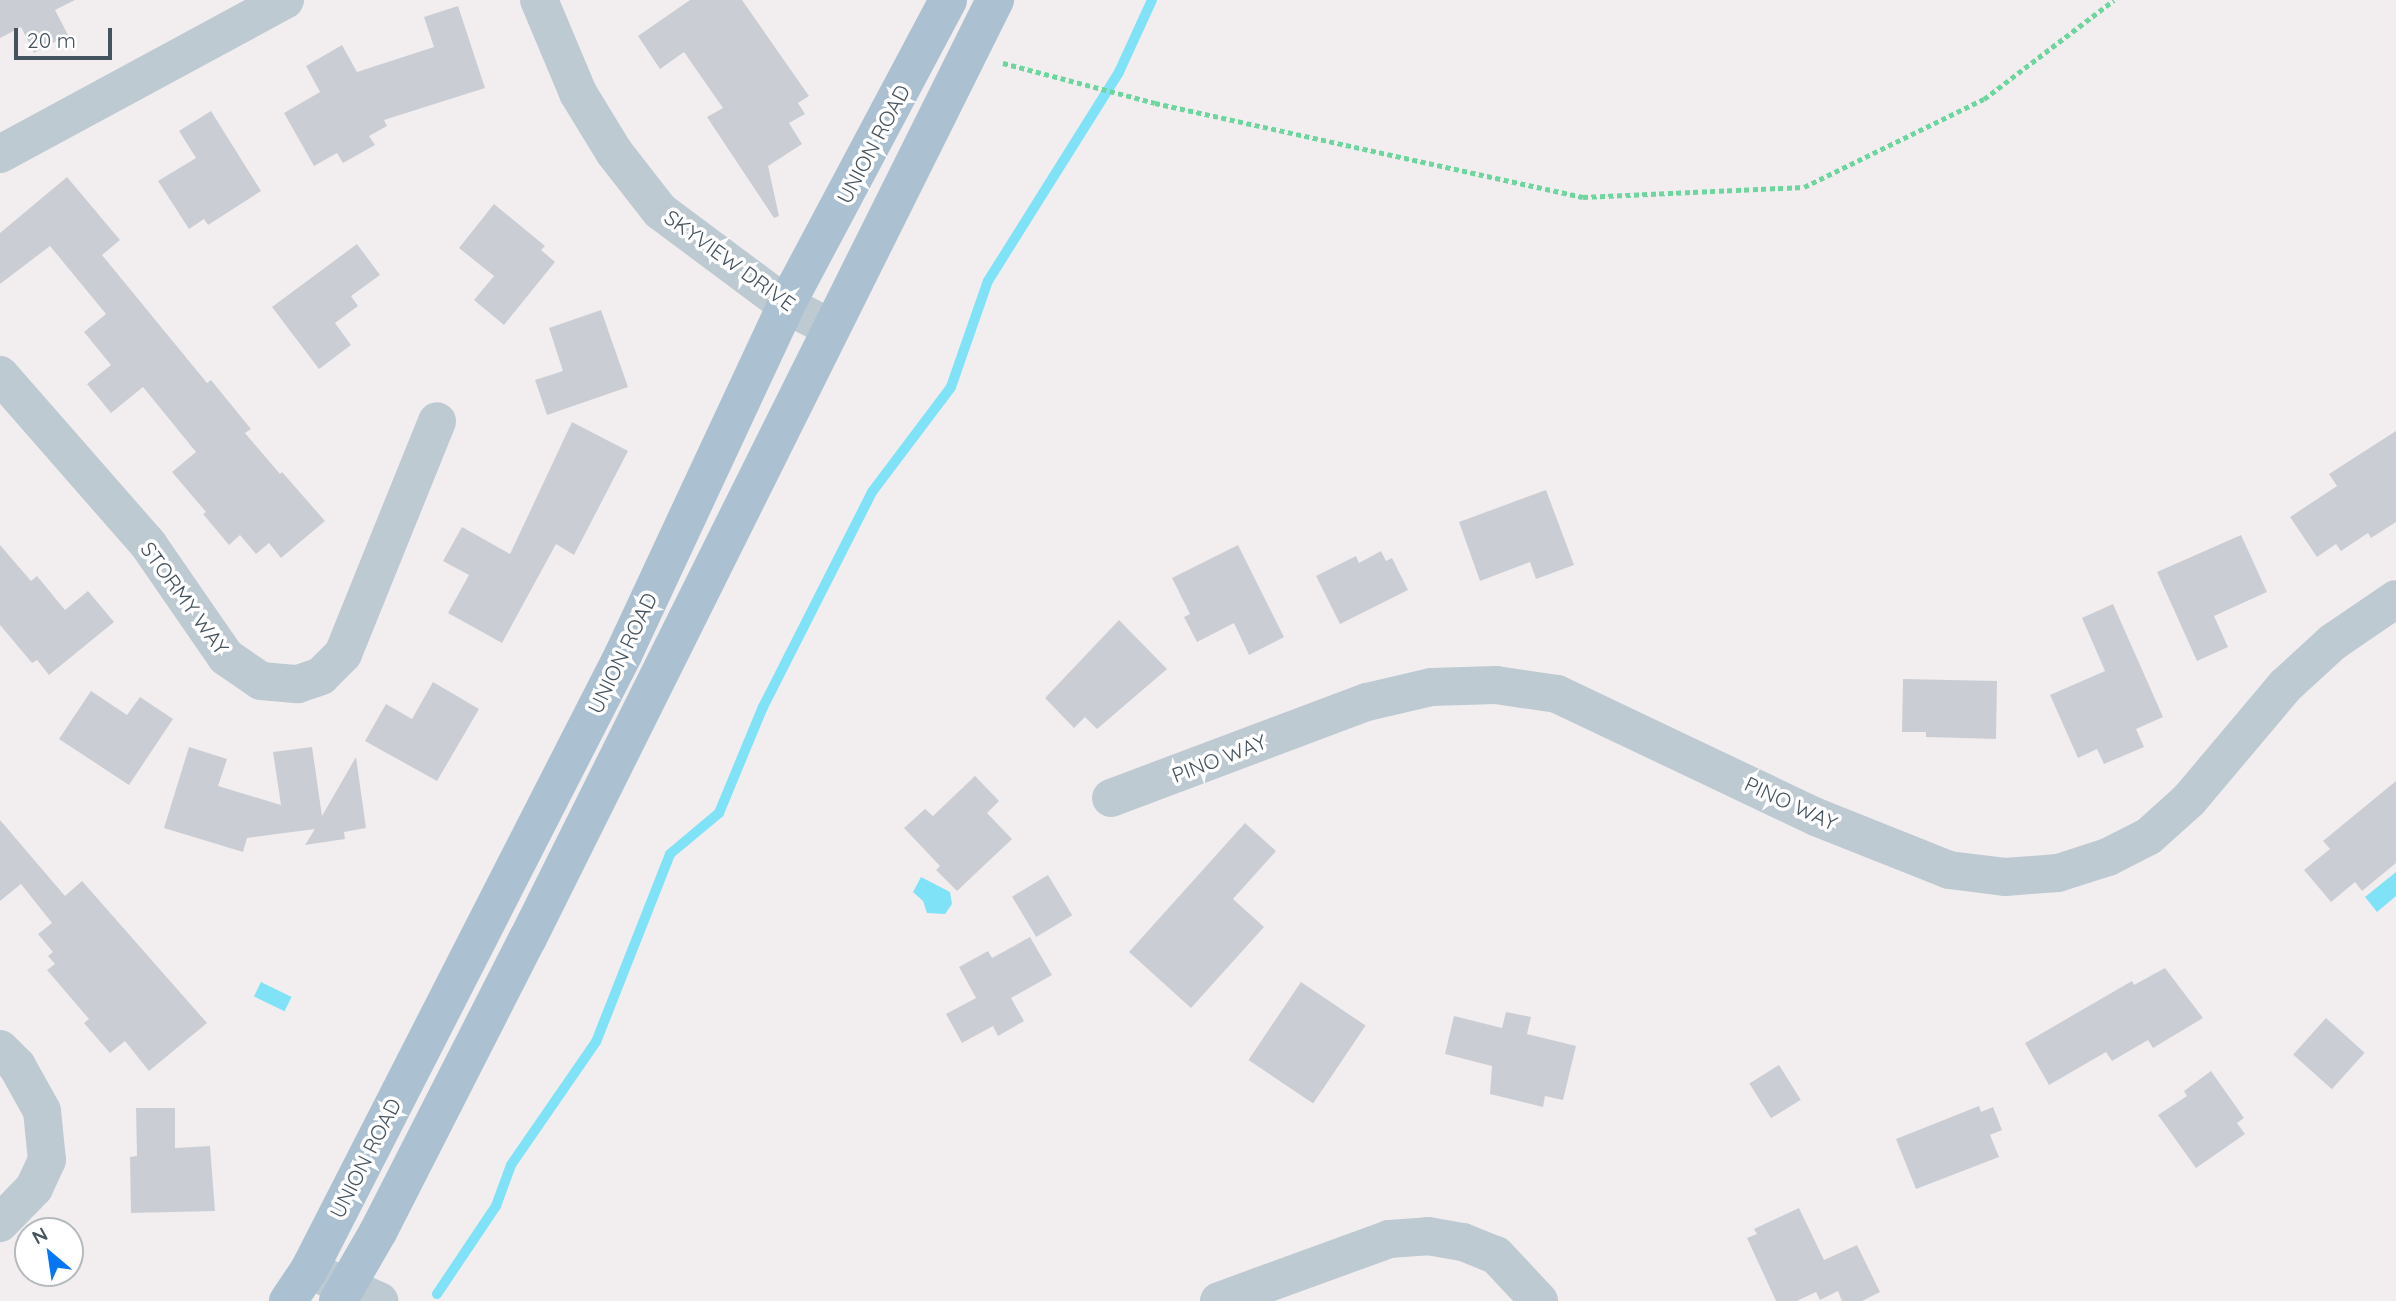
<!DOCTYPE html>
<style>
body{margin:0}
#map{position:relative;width:2396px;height:1301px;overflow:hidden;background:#f2eeef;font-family:Quicksand,sans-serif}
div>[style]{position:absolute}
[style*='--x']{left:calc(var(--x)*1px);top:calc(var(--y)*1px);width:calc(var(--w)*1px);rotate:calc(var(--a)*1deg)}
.water>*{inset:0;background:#80e2f6;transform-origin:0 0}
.stream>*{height:10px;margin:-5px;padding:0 5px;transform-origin:5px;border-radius:5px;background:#80e2f6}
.building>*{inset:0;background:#caced4;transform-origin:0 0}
.path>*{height:4.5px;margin-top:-2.25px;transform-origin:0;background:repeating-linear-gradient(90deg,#6cd69e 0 5px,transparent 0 8.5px)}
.minor>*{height:38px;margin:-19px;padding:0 19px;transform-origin:19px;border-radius:19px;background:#becad2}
.major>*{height:38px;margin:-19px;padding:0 19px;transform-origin:19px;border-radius:19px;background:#abc0d1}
span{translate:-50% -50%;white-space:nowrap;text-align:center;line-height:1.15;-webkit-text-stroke:7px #fff;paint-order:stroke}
.street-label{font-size:21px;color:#45535e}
.north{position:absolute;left:14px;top:1217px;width:70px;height:70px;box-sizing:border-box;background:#fff;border:2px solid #b5babf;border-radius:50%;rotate:331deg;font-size:19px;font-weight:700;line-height:28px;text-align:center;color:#45535e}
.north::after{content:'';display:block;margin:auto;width:24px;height:32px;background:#0577f5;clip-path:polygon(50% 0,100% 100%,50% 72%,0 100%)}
.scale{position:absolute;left:14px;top:28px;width:98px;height:32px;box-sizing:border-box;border:4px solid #45535e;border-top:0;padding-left:9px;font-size:21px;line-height:24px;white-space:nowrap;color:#45535e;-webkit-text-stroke:5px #fff;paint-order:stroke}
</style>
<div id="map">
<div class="water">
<i style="clip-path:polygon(2396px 872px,2396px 896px,2377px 912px,2365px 897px)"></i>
<i style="clip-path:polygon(921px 877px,950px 892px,952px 904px,945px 914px,927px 913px,923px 901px,913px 892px)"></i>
<i style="left:261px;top:982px;width:34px;height:16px;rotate:26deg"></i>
</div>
<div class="stream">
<i style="--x:437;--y:1294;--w:106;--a:-56.2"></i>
<i style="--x:496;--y:1206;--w:44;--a:-69.9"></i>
<i style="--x:511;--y:1165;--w:150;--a:-55.4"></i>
<i style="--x:596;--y:1042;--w:202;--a:-68.5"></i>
<i style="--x:670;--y:854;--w:64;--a:-39.9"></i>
<i style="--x:719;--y:813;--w:115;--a:-67.5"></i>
<i style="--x:763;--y:707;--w:241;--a:-63.1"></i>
<i style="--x:872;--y:492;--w:131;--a:-53"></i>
<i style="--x:951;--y:387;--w:112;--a:-70.8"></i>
<i style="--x:988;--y:281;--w:247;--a:-57.9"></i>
<i style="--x:1119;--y:72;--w:79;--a:-65.4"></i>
</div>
<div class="building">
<i style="clip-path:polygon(0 0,75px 0,55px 10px,68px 35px,34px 53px,21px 27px,0 38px)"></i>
<i style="clip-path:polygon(690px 0,742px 0,809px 96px,798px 103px,805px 114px,789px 123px,802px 144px,768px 166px,779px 216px,774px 218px,707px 117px,723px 108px,684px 52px,660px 69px,638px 36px)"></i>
<i style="clip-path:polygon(458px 6px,485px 88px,384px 120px,387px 126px,369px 136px,375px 145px,343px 163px,337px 153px,314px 166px,284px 113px,320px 92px,306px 66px,342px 45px,357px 72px,434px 47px,424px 17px)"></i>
<i style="clip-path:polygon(211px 111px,261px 191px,208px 225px,204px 219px,189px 229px,158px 181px,196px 158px,179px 131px)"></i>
<i style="clip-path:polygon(67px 177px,120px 240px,102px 255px,207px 383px,211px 380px,251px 429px,245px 433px,280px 474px,282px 472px,325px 521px,281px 558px,269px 543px,256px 554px,240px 535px,229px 545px,203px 514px,206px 512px,172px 472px,196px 452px,143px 387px,111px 413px,87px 384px,111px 365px,84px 332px,106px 314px,50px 246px,0 284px,0 233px)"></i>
<i style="clip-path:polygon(494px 204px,545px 246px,541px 250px,555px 262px,504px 325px,474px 300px,494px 276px,459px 248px)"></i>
<i style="clip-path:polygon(357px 244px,380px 275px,351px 296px,358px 306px,335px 323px,351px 345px,319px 369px,272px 307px)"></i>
<i style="clip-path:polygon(601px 310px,628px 387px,547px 415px,535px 380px,563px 371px,549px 328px)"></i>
<i style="clip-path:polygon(572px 422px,628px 451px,574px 555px,556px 544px,502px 643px,448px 613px,469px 575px,443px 561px,462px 527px,510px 554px)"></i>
<i style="clip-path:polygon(2396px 431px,2396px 522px,2371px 538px,2368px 533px,2341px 551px,2336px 544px,2317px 557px,2290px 517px,2337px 486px,2329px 474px)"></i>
<i style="clip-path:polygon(1546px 490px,1574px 565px,1536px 579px,1530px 562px,1480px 581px,1459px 522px)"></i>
<i style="clip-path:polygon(2241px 535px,2267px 592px,2214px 616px,2228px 647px,2197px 661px,2157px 572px)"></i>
<i style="clip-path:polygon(0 545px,31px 581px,37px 576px,65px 610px,88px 591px,114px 622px,49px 675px,37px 660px,32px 663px,0 625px)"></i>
<i style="clip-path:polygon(1238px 545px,1284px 637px,1249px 655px,1234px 623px,1197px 642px,1184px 617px,1190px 614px,1172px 578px)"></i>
<i style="clip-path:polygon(1381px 551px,1386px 561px,1392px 558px,1408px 590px,1340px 624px,1316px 576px,1356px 556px,1359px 563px)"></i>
<i style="clip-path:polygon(2113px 604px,2163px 717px,2136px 729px,2144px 747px,2104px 764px,2097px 749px,2078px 758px,2050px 695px,2105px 671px,2082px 618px)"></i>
<i style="clip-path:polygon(1119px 620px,1167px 669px,1097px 729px,1085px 717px,1074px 728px,1045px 698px)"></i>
<i style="clip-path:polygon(1903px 679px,1997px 681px,1996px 739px,1926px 737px,1926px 732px,1902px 732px)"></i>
<i style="clip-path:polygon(433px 682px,479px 709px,437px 781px,365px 741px,386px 704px,412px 719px)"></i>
<i style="clip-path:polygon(91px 691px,127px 715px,140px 697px,173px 719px,129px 785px,59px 739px)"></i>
<i style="clip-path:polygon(189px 747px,227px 759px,218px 786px,281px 805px,273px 752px,312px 747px,322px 816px,356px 757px,366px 828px,344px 832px,345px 839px,305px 845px,315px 829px,247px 838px,243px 852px,164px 828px)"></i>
<i style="clip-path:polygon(975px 776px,999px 801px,987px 813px,1012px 839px,957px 891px,936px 870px,940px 866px,904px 828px,925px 809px,933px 816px)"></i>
<i style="clip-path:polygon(2396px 781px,2396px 863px,2362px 891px,2355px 882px,2331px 902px,2304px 870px,2330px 849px,2323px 841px)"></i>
<i style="clip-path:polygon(0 820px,65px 896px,82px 881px,207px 1023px,149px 1071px,125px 1041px,110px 1053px,84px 1023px,89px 1019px,47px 970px,55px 964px,48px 956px,53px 952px,38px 934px,52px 923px,21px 884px,0 901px)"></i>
<i style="clip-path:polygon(1245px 823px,1276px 851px,1233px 899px,1264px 927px,1191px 1008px,1129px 952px)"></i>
<i style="left:1048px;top:875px;width:47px;height:42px;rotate:59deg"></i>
<i style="clip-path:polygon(1030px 937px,1052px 975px,1011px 998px,1024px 1021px,998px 1036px,993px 1026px,962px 1043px,946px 1014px,976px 998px,959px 967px,988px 951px,992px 958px)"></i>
<i style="clip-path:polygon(2165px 968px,2203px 1018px,2153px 1048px,2148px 1040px,2112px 1061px,2106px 1052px,2049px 1085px,2025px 1043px,2132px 981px,2134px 985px)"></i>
<i style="left:1301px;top:982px;width:78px;height:94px;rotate:34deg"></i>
<i style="clip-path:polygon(1506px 1012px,1531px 1017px,1527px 1034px,1576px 1046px,1563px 1100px,1545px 1096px,1543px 1107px,1490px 1094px,1492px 1066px,1445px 1054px,1454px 1016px,1502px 1028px)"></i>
<i style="left:2326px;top:1018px;width:52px;height:49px;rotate:42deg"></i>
<i style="left:1779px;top:1065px;width:41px;height:35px;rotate:58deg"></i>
<i style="clip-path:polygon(2211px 1071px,2244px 1118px,2237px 1123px,2245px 1134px,2196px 1168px,2158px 1115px,2187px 1096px,2184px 1091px)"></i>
<i style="clip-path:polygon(1979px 1106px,1981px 1112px,1993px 1107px,2002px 1130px,1990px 1135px,1999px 1157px,1916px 1189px,1896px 1139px)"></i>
<i style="clip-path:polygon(136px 1108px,175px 1108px,175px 1148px,210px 1146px,215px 1211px,131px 1213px,130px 1157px,137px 1156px)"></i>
<i style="clip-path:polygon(1799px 1208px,1824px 1260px,1857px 1245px,1880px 1292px,1862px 1301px,1842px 1301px,1838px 1291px,1820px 1300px,1816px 1292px,1797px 1301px,1776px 1301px,1747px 1238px,1757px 1234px,1754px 1229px)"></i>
</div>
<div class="path">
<i style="--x:1003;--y:63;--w:157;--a:14.7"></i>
<i style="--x:1155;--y:103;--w:438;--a:12.4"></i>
<i style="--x:1583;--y:197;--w:221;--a:-2.6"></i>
<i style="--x:1804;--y:187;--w:200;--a:-26.1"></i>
<i style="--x:1984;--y:99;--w:163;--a:-37.3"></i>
</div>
<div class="minor">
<i style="--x:539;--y:0;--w:101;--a:67.2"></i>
<i style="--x:578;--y:93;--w:69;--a:58.6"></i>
<i style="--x:614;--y:152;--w:75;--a:52.1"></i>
<i style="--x:660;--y:211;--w:157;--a:36.7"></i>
<i style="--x:786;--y:305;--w:48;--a:27.1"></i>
<i style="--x:0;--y:154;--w:324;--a:-28.4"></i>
<i style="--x:0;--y:375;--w:225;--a:48.8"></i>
<i style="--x:148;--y:544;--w:137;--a:55.4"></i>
<i style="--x:226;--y:657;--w:42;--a:34.4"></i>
<i style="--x:261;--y:681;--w:37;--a:5"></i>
<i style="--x:298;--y:684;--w:24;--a:-19"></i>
<i style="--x:321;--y:676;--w:31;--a:-45"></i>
<i style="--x:343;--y:654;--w:251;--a:-68"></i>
<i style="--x:1111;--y:798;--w:273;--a:-20.6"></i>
<i style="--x:1367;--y:702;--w:66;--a:-13.2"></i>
<i style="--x:1431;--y:687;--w:65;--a:-1.8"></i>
<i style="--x:1496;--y:685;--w:62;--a:8.4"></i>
<i style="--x:1557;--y:694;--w:287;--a:25.4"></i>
<i style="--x:1816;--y:817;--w:143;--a:21.7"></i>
<i style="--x:1949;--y:870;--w:56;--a:7.1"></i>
<i style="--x:2005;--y:877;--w:53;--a:-4.3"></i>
<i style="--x:2058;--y:873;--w:52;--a:-17.7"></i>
<i style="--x:2108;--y:857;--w:46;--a:-27.1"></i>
<i style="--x:2149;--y:836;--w:54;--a:-42"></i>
<i style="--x:2189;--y:800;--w:150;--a:-49.9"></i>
<i style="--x:2286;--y:685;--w:64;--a:-42.5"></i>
<i style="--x:2333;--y:642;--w:76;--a:-34.3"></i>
<i style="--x:0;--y:1049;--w:24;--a:45"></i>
<i style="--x:17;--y:1066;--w:51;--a:60.9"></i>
<i style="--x:42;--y:1111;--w:49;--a:84.2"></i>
<i style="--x:47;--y:1160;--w:31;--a:115"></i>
<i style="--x:34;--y:1188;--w:49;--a:134.2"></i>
<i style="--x:309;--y:1270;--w:77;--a:23.9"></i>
<i style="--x:1219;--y:1301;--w:181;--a:-20"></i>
<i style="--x:1389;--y:1239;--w:39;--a:-4"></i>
<i style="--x:1428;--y:1236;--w:36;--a:10"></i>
<i style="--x:1463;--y:1242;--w:35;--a:22"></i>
<i style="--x:1496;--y:1255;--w:63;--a:46.9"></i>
</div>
<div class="major">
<i style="--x:288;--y:1301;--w:37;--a:-56"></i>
<i style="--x:309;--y:1270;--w:691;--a:-62.95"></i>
<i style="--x:623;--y:655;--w:386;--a:-65"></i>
<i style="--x:786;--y:305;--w:345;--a:-62"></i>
<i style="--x:338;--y:1301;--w:80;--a:-59.9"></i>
<i style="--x:378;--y:1232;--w:330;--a:-63"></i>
<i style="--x:528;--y:938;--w:1048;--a:-63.53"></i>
</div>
<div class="street-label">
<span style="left:873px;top:144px;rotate:-62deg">UNION ROAD</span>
<span style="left:730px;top:260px;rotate:36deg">SKYVIEW DRIVE</span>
<span style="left:185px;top:598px;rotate:54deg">STORMY WAY</span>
<span style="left:622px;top:653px;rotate:-64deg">UNION ROAD</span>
<span style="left:1219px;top:758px;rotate:-21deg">PINO WAY</span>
<span style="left:1791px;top:803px;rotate:25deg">PINO WAY</span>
<span style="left:365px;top:1158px;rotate:-63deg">UNION ROAD</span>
</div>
<div class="north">N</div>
<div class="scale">20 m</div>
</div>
